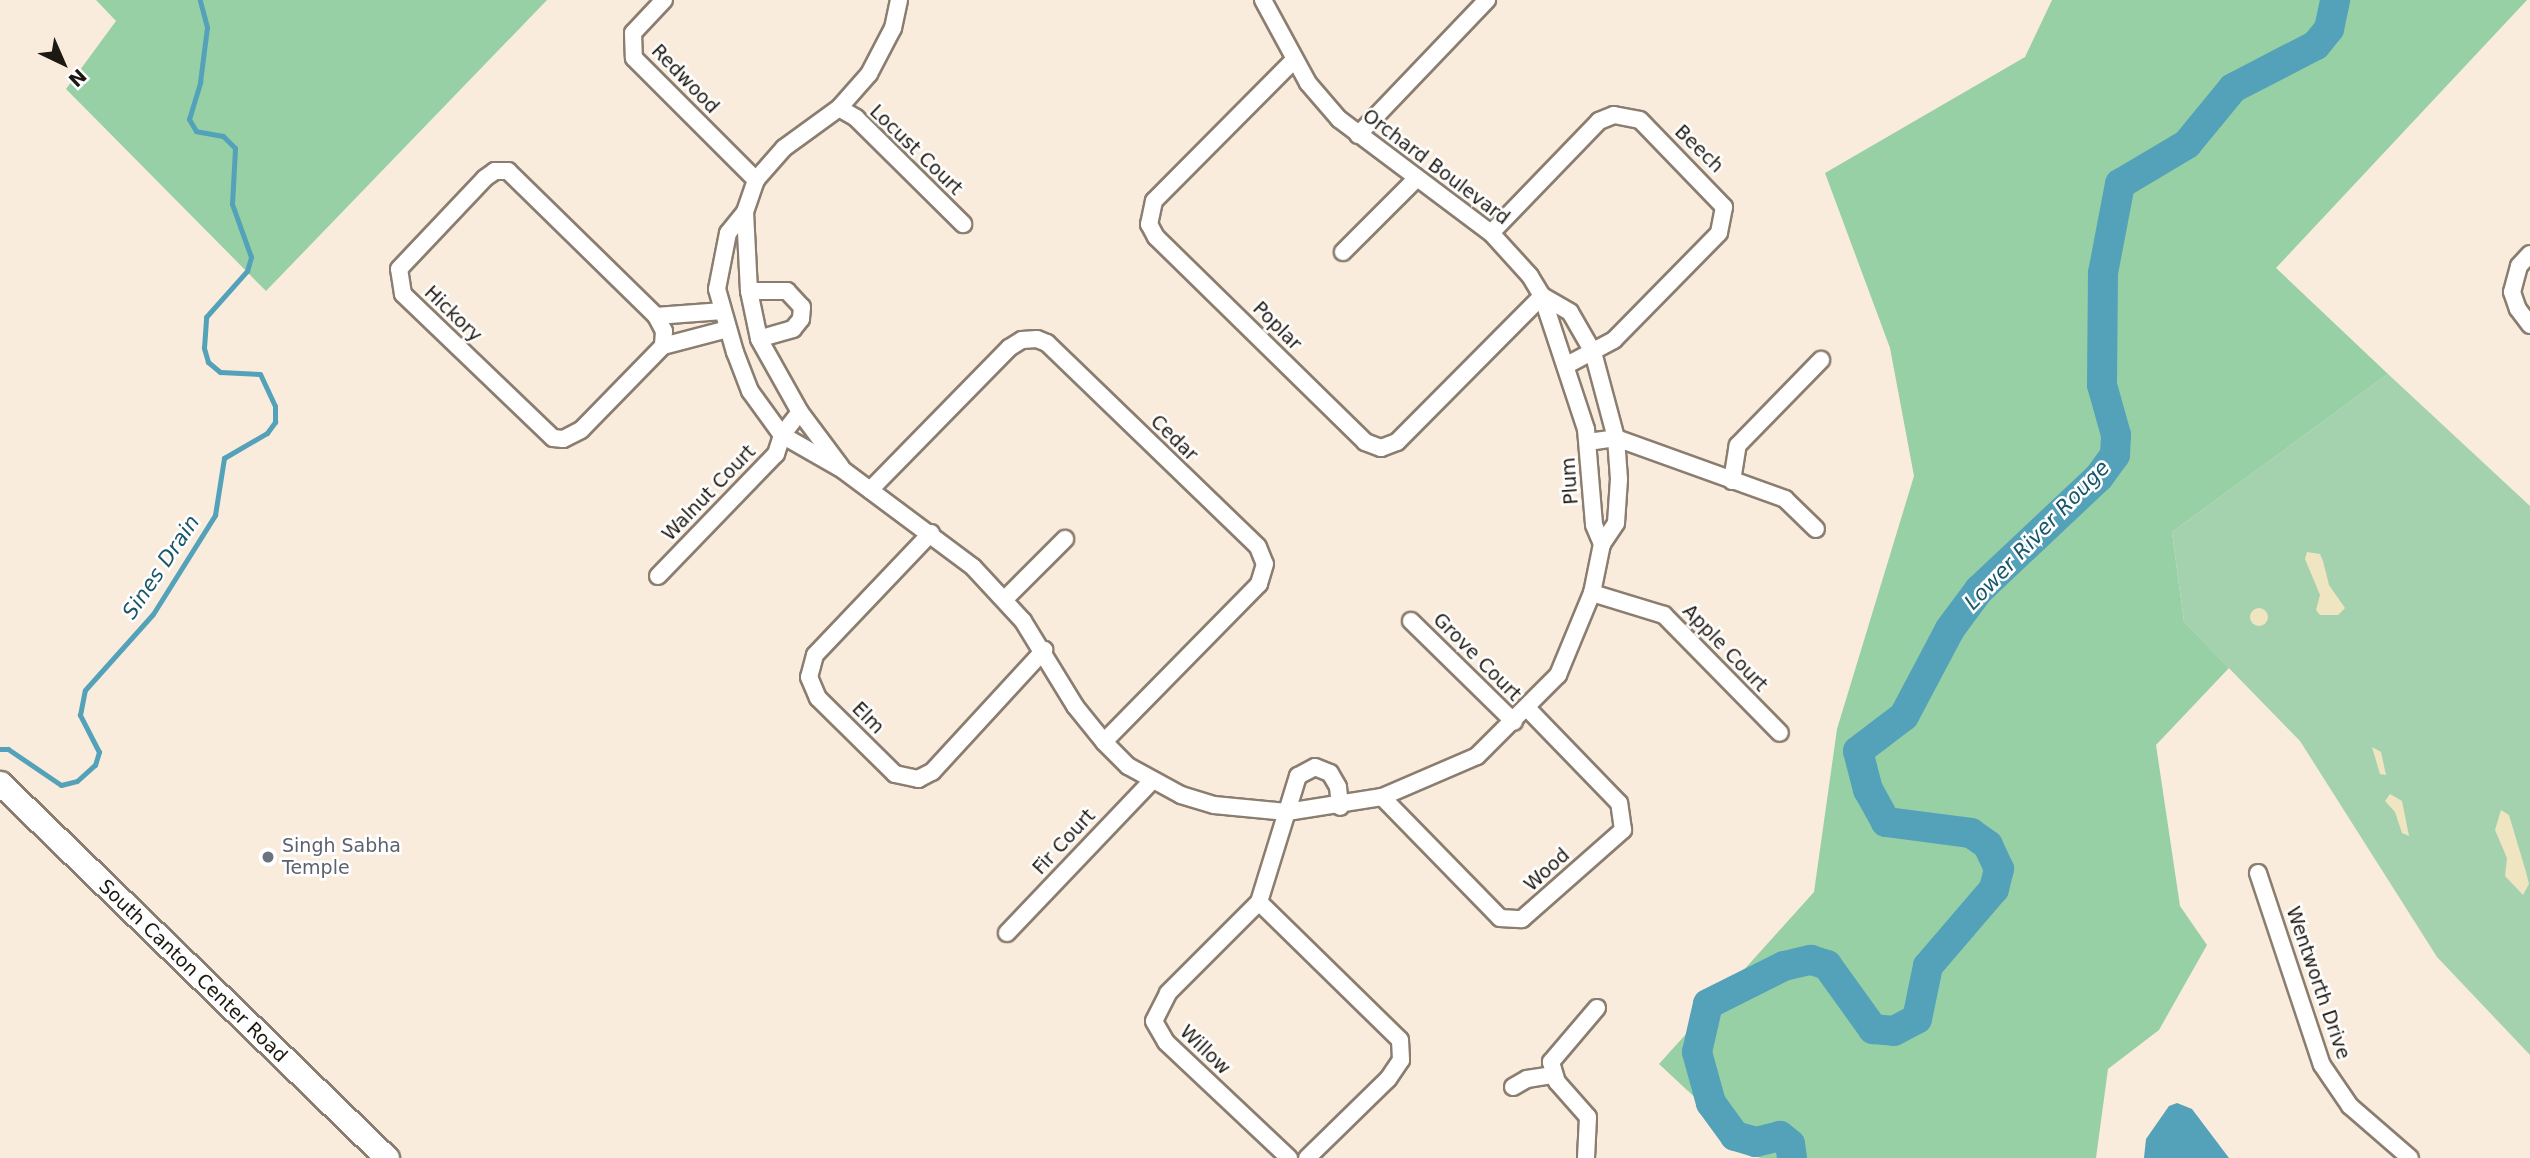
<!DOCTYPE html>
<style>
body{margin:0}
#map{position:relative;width:2530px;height:1158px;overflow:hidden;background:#faecdc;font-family:"DejaVu Sans",sans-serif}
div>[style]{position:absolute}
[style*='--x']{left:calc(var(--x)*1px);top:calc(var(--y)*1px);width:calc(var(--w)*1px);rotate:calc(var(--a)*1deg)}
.green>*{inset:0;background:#a4d2af}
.forest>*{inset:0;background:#98d0a5}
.sand>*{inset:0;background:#efe5c0}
.round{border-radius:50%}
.water>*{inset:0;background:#54a1ba}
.stream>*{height:5px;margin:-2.5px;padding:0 2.5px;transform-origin:2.5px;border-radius:2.5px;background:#54a1ba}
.river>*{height:30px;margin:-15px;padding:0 15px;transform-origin:15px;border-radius:15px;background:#54a1ba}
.roads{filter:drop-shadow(2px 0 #8b7e70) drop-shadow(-2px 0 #8b7e70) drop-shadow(0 2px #8b7e70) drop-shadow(0 -2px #8b7e70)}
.street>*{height:16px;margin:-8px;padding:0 8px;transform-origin:8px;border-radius:8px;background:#fff}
.secondary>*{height:23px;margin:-11.5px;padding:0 11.5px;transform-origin:11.5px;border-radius:11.5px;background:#fff}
.dots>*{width:19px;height:19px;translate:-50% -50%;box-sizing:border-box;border:4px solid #fff;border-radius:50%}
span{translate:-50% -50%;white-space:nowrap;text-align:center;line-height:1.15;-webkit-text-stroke:5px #fff;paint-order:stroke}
.street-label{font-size:19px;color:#1d1812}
.worship-label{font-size:19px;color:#5b616d}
.left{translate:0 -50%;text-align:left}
.water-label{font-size:21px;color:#18576a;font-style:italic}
.north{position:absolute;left:28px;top:28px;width:70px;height:70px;-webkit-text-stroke:5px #fff;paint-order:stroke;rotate:136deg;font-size:19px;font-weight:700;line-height:28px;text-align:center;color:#1d1812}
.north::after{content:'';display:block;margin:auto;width:24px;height:32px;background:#1d1812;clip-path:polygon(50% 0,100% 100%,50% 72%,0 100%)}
</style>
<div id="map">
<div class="green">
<i style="clip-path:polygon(2388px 374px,2530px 506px,2530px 1055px,2437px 957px,2300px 741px,2184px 622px,2172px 532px)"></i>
</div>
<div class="forest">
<i style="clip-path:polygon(96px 0,547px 0,266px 291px,66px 89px,116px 21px)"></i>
<i style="clip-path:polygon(2052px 0,2527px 0,2276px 268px,2388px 374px,2172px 532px,2184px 622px,2229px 668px,2156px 745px,2180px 906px,2207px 945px,2159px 1030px,2108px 1069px,2096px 1158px,1760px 1158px,1659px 1064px,1814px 892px,1837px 729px,1914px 476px,1890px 348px,1825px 173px,2025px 57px)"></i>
</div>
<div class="sand">
<i style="clip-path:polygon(2307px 552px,2320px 554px,2323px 561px,2329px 585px,2345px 608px,2338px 615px,2320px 615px,2316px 610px,2320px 595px,2305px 559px)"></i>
<i class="round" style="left:2250px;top:608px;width:18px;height:18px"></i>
<i style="clip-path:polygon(2372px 747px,2381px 752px,2386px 775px,2380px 774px)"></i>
<i style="clip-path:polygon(2390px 794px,2402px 801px,2409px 836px,2402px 833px,2395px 812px,2385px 801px)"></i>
<i style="clip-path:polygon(2501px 810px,2509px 815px,2526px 872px,2529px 884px,2523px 895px,2505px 876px,2507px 858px,2495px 830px)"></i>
</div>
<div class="water">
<i style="clip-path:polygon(2177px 1103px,2192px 1109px,2229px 1158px,2144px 1158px,2146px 1139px,2169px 1106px)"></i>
</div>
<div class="stream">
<i style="--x:0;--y:749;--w:8;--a:0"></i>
<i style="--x:8;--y:749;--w:64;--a:34.2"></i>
<i style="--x:61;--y:785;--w:16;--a:-14"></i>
<i style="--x:77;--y:781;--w:24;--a:-42"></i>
<i style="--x:95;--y:765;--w:14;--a:-73"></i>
<i style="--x:99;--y:752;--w:42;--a:-117.2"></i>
<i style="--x:80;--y:715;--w:25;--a:-79"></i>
<i style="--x:85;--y:690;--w:102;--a:-48.2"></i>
<i style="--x:153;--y:614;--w:117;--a:-57.9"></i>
<i style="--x:215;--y:515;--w:58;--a:-81"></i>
<i style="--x:224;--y:458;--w:50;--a:-30.2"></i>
<i style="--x:267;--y:433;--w:14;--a:-54"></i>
<i style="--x:275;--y:422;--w:16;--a:-90"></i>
<i style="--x:275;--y:406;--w:35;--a:-115"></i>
<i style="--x:260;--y:374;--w:40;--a:-177.1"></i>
<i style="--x:220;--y:372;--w:16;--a:-140"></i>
<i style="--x:208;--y:362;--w:15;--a:-106"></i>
<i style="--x:204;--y:348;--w:31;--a:-86"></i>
<i style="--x:206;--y:317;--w:62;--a:-48.3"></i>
<i style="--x:247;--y:271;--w:15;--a:-74"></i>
<i style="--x:251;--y:257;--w:56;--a:-109.7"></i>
<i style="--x:232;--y:204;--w:56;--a:-86.9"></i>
<i style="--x:235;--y:148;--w:17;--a:-135"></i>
<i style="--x:223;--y:136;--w:27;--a:-170"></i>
<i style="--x:196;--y:131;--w:14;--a:-120"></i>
<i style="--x:189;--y:119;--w:39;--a:-73"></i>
<i style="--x:200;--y:82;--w:55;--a:-82.7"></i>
<i style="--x:207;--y:27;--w:28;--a:-105"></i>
</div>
<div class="river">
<i style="--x:1792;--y:1158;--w:14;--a:-98"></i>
<i style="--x:1790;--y:1144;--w:13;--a:-141"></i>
<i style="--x:1780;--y:1136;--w:25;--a:166"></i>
<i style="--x:1756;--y:1142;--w:22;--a:-164"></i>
<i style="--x:1735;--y:1136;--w:41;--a:-126"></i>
<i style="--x:1711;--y:1103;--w:53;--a:-105.4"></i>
<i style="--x:1697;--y:1052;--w:49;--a:-77.1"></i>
<i style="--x:1708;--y:1004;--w:85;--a:-26.6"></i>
<i style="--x:1784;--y:966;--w:28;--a:-13"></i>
<i style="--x:1811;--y:960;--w:17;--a:17"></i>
<i style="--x:1827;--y:965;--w:79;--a:54.3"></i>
<i style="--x:1873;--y:1029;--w:21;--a:5"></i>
<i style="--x:1894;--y:1031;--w:26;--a:-28"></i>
<i style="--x:1917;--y:1019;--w:54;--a:-78.3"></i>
<i style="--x:1928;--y:966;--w:101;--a:-49.4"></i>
<i style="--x:1994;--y:889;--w:21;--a:-76"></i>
<i style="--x:1999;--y:869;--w:26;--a:-115"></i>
<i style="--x:1988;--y:845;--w:21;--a:-145"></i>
<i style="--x:1971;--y:833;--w:86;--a:-172.6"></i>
<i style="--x:1886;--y:822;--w:37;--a:-119"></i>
<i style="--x:1868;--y:790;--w:40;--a:-104.4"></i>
<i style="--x:1858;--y:751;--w:58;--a:-37.3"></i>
<i style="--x:1904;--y:716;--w:98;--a:-62.1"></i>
<i style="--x:1950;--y:629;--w:49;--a:-53.4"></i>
<i style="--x:1979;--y:590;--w:165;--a:-43.3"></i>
<i style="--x:2099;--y:477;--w:27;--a:-54"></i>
<i style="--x:2115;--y:455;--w:20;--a:-87"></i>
<i style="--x:2116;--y:435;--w:52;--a:-105.6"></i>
<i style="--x:2102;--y:385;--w:112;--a:-89.5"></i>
<i style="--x:2103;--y:273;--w:91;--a:-79.2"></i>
<i style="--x:2120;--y:184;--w:78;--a:-30.8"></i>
<i style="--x:2187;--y:144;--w:72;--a:-50.6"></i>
<i style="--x:2233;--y:88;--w:93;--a:-27.4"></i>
<i style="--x:2316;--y:45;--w:21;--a:-51"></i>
<i style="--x:2329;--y:29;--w:30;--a:-78"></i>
</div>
<div class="roads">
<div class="street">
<i style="--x:664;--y:0;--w:45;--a:133.2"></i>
<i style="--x:633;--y:33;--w:25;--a:88"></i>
<i style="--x:634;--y:58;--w:173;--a:45"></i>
<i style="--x:899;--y:0;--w:29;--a:102"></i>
<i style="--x:893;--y:28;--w:52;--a:117.6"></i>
<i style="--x:869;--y:74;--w:45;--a:131.4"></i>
<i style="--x:839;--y:108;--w:68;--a:144"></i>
<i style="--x:784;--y:148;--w:43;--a:131.2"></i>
<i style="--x:756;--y:180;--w:34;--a:109"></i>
<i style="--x:745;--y:212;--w:27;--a:129"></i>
<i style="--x:728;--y:233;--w:57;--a:101.1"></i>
<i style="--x:717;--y:289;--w:66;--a:74.1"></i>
<i style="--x:735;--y:352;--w:42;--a:69"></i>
<i style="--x:750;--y:391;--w:54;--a:54"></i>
<i style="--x:782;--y:435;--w:70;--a:29.8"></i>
<i style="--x:843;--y:470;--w:162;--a:36.7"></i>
<i style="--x:973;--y:567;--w:74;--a:47.2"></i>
<i style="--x:1023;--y:621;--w:100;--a:58.5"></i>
<i style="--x:1075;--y:706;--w:46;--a:51.1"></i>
<i style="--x:1104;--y:742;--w:34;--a:45"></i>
<i style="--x:1128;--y:766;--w:60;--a:28.7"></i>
<i style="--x:1181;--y:795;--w:34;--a:17"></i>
<i style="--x:1214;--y:805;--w:73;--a:5.5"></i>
<i style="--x:1287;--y:812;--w:96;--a:-9"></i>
<i style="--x:1382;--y:797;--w:103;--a:-23.3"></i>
<i style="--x:1477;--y:756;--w:115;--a:-45"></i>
<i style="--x:1558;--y:675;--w:89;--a:-67.5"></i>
<i style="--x:1592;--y:593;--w:50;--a:-78.5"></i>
<i style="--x:1602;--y:544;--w:25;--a:-56"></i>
<i style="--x:1616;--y:523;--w:44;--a:-86.1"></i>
<i style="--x:1619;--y:479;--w:41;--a:-94.2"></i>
<i style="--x:1616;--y:438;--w:89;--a:-105"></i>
<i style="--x:1593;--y:352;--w:46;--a:-119.9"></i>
<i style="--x:1570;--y:312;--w:32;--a:-150"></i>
<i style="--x:1263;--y:0;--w:94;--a:61.5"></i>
<i style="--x:1308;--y:83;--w:48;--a:49.3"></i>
<i style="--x:1339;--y:119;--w:190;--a:36.9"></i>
<i style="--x:1491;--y:233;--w:58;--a:47.8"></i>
<i style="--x:1530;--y:276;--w:23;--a:59"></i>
<i style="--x:1542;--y:296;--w:140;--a:71.7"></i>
<i style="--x:1586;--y:429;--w:96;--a:85.2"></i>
<i style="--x:1594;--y:525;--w:21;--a:67"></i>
<i style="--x:1294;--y:60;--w:199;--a:134.8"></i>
<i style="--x:1154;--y:201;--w:24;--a:102"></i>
<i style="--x:1149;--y:224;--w:15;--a:62"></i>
<i style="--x:1156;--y:237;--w:293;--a:44.4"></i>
<i style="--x:1365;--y:442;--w:17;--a:21"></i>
<i style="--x:1381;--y:448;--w:17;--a:-21"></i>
<i style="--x:1397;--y:442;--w:206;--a:-45.2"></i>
<i style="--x:839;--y:108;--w:20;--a:30"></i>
<i style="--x:856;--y:118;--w:151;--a:44.7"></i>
<i style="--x:1358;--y:135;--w:187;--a:-46.3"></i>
<i style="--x:745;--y:212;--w:79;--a:87.1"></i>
<i style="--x:749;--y:291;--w:49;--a:78.2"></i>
<i style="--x:759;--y:339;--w:84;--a:60.7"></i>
<i style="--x:800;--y:412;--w:69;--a:53.3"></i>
<i style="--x:1491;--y:233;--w:156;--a:-46"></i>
<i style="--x:1599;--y:121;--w:16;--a:-22"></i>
<i style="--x:1614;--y:115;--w:26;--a:11"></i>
<i style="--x:1640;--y:120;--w:121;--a:46"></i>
<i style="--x:1724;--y:207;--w:26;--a:101"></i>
<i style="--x:1719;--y:233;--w:150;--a:134.5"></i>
<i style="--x:1614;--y:340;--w:53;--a:152"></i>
<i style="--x:1343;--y:252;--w:103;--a:-45"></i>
<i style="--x:2530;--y:254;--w:16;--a:133"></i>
<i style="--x:2519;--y:266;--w:27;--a:105"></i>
<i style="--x:2512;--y:292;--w:18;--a:71"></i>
<i style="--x:2518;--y:309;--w:20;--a:53"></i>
<i style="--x:749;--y:291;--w:38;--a:0"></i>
<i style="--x:787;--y:291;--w:22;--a:47"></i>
<i style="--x:802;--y:307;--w:12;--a:95"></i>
<i style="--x:801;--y:319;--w:13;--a:129"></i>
<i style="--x:793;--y:329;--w:35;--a:164"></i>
<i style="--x:656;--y:316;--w:17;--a:62"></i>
<i style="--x:664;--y:331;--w:15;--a:94"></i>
<i style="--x:663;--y:346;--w:117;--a:134.3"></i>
<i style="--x:581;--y:430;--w:20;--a:153"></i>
<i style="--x:563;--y:439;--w:10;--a:-174"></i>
<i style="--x:553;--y:438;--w:208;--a:-136.2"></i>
<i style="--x:403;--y:294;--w:25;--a:-99"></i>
<i style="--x:399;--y:269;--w:125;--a:-46.6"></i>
<i style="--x:485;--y:178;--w:12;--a:-35"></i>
<i style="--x:495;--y:171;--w:13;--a:0"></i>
<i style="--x:508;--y:171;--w:207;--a:44.4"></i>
<i style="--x:656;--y:316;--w:67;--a:-4.3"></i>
<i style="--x:663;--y:346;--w:67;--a:-14.7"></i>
<i style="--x:1588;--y:442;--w:28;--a:-8"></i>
<i style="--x:1616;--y:438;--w:180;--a:19.8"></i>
<i style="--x:1785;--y:499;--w:43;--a:44.1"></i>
<i style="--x:1732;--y:481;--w:36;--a:-81"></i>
<i style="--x:1738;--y:445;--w:119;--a:-45.7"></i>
<i style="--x:870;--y:490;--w:199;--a:-45.6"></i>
<i style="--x:1009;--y:348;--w:15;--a:-32"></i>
<i style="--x:1022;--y:340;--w:15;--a:-4"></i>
<i style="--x:1037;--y:339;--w:11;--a:22"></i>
<i style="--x:1047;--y:343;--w:293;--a:44"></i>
<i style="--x:1258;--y:547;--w:18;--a:68"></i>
<i style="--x:1265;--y:564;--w:21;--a:107"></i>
<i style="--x:1259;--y:584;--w:221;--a:134.5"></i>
<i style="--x:931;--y:533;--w:168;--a:133.6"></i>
<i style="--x:815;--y:655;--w:23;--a:105"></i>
<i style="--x:809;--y:677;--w:23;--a:67"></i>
<i style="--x:818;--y:698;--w:108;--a:44.6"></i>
<i style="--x:895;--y:774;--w:24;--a:12"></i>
<i style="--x:918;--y:779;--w:16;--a:-27"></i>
<i style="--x:932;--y:772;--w:166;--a:-47.4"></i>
<i style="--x:658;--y:576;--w:170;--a:-46"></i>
<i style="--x:776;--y:454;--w:20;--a:-72"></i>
<i style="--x:782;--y:435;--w:29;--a:-52"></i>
<i style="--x:1592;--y:593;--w:75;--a:17"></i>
<i style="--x:1664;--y:615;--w:165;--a:45.5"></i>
<i style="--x:1005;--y:599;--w:85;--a:-45"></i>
<i style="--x:1411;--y:621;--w:144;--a:44.4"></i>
<i style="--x:1382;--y:797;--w:169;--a:45.7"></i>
<i style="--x:1500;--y:918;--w:22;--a:3"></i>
<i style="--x:1522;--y:919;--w:135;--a:-41.4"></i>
<i style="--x:1623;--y:830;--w:27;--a:-98"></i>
<i style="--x:1619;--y:803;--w:131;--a:-134.1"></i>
<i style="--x:2258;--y:873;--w:202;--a:71.6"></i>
<i style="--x:2322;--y:1065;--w:50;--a:55.7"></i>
<i style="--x:2350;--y:1106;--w:79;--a:40.9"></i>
<i style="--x:1259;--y:902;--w:197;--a:44.4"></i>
<i style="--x:1400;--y:1040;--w:20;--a:87"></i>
<i style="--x:1401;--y:1060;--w:23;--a:124"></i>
<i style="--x:1388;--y:1079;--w:113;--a:135.7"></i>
<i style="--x:1007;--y:933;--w:210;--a:-46.4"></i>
<i style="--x:1513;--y:1087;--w:16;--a:-30"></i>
<i style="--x:1527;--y:1079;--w:25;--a:-9"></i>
<i style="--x:1289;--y:1158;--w:169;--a:-136.7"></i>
<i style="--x:1166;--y:1042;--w:24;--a:-120"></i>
<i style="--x:1154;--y:1021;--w:31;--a:-63"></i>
<i style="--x:1168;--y:993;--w:129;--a:-45"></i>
<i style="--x:1259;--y:902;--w:132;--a:-72.8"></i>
<i style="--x:1298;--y:776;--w:19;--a:-28"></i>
<i style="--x:1315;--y:767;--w:16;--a:22"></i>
<i style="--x:1330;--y:773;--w:16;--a:60"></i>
<i style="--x:1338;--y:787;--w:20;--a:84"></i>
<i style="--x:1586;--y:1158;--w:41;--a:-87.2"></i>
<i style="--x:1588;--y:1117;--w:47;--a:-131.5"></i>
<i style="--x:1557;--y:1082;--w:21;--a:-107"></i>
<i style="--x:1551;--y:1062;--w:71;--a:-49.6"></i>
</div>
<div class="secondary">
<i style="--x:0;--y:783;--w:539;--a:44.1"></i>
</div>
</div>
<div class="dots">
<i style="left:268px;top:857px;background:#6b7280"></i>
</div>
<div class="street-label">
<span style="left:685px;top:79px;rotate:46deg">Redwood</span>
<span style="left:1699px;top:149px;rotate:44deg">Beech</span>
<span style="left:916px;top:150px;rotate:44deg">Locust Court</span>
<span style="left:1436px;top:167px;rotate:37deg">Orchard Boulevard</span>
<span style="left:453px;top:314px;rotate:44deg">Hickory</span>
<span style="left:1277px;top:326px;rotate:45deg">Poplar</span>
<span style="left:1174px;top:438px;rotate:44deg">Cedar</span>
<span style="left:1570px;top:481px;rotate:-94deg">Plum</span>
<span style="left:709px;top:493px;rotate:-46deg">Walnut Court</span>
<span style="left:1725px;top:648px;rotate:46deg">Apple Court</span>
<span style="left:1477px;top:657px;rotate:45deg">Grove Court</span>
<span style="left:868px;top:718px;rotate:45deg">Elm</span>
<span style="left:1064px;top:842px;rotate:-47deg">Fir Court</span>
<span style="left:1547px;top:870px;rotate:-42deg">Wood</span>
<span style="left:193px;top:971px;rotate:44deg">South Canton Center Road</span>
<span style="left:2318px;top:983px;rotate:71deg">Wentworth Drive</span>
<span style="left:1205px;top:1050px;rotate:44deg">Willow</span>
</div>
<div class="worship-label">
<span class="left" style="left:282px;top:857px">Singh Sabha<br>Temple</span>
</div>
<div class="water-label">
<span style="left:2037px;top:535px;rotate:-46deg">Lower River Rouge</span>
<span style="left:161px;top:567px;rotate:-56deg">Sines Drain</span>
</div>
<div class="north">N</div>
</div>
